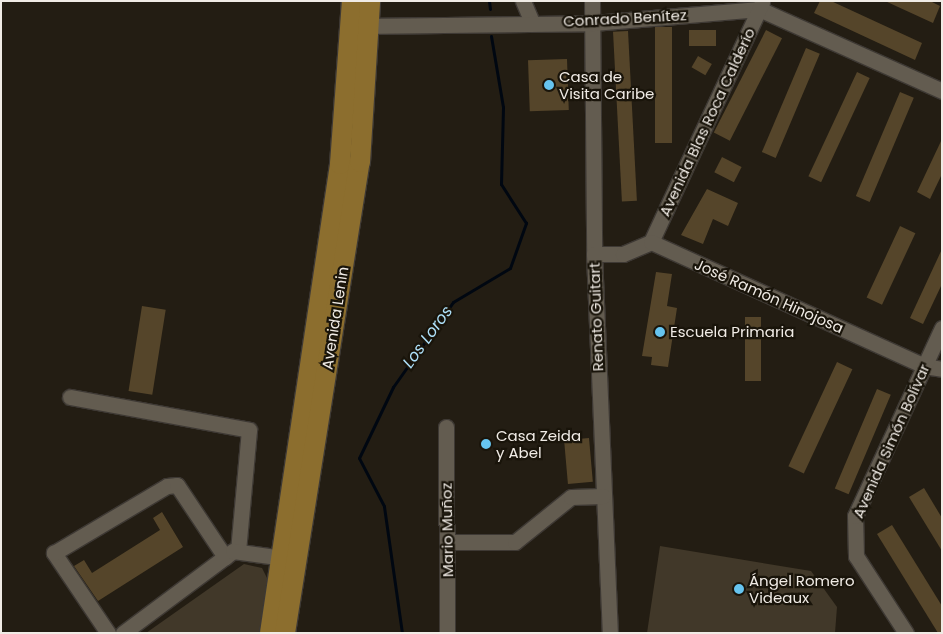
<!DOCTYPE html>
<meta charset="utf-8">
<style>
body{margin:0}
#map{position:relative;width:943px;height:634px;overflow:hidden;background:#231d13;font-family:Poppins,sans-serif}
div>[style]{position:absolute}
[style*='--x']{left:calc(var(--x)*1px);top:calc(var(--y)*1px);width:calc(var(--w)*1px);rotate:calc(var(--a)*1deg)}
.green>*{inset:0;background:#413829}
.stream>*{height:3px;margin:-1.5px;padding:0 1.5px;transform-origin:1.5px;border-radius:1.5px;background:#000711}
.building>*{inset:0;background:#55452a;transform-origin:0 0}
.roads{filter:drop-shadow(1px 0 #3e3934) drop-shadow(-1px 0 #3e3934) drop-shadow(0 1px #3e3934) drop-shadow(0 -1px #3e3934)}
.minor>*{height:15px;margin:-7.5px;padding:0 7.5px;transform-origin:7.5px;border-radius:7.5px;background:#635c50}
.major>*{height:20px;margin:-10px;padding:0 10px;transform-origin:10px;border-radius:10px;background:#8c6e2e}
.dots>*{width:14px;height:14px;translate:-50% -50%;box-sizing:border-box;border:2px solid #19140a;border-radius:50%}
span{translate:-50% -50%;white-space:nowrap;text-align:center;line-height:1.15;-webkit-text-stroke:4.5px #19140a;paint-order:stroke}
.street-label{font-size:15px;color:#f0ebe5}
.poi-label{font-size:15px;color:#f0ebe5}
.left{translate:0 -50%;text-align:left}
.water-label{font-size:16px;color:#afe1fa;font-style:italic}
.frame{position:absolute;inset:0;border:2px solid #f0ebe5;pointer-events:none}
</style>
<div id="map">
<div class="green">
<i style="clip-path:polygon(660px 546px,811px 571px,837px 607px,835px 633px,647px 633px)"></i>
<i style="clip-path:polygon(244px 564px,262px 568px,268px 580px,260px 633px,146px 633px)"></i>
</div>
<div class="stream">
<i style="--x:489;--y:1;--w:8;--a:83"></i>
<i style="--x:402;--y:633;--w:128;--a:-98.1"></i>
<i style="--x:384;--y:506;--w:54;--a:-117.5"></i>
<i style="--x:359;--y:458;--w:79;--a:-64.4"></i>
<i style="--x:393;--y:387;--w:104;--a:-54.8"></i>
<i style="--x:453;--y:302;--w:66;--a:-30.8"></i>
<i style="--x:510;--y:268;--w:48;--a:-70.4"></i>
<i style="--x:526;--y:223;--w:46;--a:-122.7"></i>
<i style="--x:501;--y:184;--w:77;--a:-88.5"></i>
<i style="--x:503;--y:107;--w:72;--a:-99.6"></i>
</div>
<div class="building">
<i style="clip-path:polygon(820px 1px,831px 1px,922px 43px,915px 60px,814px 13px)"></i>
<i style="clip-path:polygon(885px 1px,930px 1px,940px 6px,933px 23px)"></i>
<i style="left:655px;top:27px;width:17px;height:116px"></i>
<i style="left:689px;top:30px;width:27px;height:16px"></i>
<i style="left:766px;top:30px;width:18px;height:115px;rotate:27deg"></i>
<i style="left:628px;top:31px;width:170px;height:15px;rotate:87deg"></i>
<i style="left:806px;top:48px;width:15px;height:113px;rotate:23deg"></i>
<i style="left:698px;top:56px;width:16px;height:13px;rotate:30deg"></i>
<i style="left:567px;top:59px;width:51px;height:39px;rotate:88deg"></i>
<i style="left:857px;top:72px;width:14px;height:115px;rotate:25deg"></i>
<i style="left:900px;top:92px;width:15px;height:113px;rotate:23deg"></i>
<i style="clip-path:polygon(942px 139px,942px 174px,930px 199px,917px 192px)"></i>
<i style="left:722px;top:157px;width:22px;height:17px;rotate:27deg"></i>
<i style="clip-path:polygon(707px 189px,738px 203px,728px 226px,713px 219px,703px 244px,681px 235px)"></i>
<i style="left:900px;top:226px;width:17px;height:79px;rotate:25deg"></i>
<i style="clip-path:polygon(942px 249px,942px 284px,923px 324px,910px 318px)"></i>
<i style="clip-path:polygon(656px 272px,672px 274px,667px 306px,677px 308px,668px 367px,651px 365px,652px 357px,642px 356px)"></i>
<i style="left:142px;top:306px;width:24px;height:86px;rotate:9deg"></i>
<i style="left:745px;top:317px;width:16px;height:64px"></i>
<i style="left:837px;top:362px;width:17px;height:115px;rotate:25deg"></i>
<i style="left:877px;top:389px;width:15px;height:108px;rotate:23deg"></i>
<i style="left:589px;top:438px;width:44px;height:25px;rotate:85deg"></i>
<i style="clip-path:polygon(924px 488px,942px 518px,942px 551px,909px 497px)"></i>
<i style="clip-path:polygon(162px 512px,183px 547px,98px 601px,74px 566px,84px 560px,92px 573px,160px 530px,153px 518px)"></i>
<i style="clip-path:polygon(892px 525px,942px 606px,942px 633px,938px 633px,877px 534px)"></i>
</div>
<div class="roads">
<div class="minor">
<i style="--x:523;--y:1;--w:23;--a:67"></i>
<i style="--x:592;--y:1;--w:253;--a:89.5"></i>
<i style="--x:594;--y:254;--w:379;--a:87.6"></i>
<i style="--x:360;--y:26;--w:233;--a:-0.7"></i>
<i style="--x:593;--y:23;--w:167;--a:-4.8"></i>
<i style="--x:759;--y:9;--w:201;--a:24.1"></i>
<i style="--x:651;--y:242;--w:264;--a:-65.1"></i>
<i style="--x:594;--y:254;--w:29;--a:0"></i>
<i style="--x:623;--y:254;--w:30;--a:-23"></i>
<i style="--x:651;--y:242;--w:300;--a:24.4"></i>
<i style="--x:924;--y:366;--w:18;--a:9"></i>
<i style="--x:70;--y:397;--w:182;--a:10.4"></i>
<i style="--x:249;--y:430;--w:121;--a:95.2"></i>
<i style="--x:446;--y:427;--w:206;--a:89.7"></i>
<i style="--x:448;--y:542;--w:67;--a:0"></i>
<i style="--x:515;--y:542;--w:72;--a:-38.8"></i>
<i style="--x:571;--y:497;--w:32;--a:-2"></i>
<i style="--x:108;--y:633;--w:97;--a:-124"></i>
<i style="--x:54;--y:553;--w:131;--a:-30.7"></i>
<i style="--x:167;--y:486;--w:10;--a:-6"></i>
<i style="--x:177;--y:485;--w:87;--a:56.3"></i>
<i style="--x:123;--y:633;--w:137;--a:-36.7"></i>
<i style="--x:233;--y:551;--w:59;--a:7.9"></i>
<i style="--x:906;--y:633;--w:92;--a:-123"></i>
<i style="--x:856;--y:556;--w:40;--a:-91.4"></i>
<i style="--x:855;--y:516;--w:207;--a:-65.2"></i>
</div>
<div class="major">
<i style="--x:270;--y:633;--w:474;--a:-81.5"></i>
<i style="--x:340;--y:164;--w:163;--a:-85.8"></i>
<i style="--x:285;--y:633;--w:477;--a:-81"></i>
<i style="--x:360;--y:162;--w:161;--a:-86.4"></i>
</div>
</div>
<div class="dots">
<i style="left:549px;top:85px;background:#66c4ef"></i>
<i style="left:660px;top:332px;background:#66c4ef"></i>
<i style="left:486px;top:444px;background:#66c4ef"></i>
<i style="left:739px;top:589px;background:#66c4ef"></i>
</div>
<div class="street-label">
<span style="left:625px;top:18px;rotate:-3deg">Conrado Benítez</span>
<span style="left:707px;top:122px;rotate:-65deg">Avenida Blas Roca Calderío</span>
<span style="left:769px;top:296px;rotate:24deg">José Ramón Hinojosa</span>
<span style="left:596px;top:317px;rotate:-92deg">Renato Guitart</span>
<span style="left:335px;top:318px;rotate:-81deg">Avenida Lenin</span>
<span style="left:891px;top:441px;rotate:-66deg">Avenida Simón Bolívar</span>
<span style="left:447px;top:530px;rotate:-91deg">Mario Muñoz</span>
</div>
<div class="poi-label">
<span class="left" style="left:559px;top:85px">Casa de<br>Visita Caribe</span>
<span class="left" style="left:670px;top:332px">Escuela Primaria</span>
<span class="left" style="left:496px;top:444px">Casa Zeida<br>y Abel</span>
<span class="left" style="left:749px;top:589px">Ángel Romero<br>Videaux</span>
</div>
<div class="water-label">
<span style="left:428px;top:337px;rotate:-54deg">Los Loros</span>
</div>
<div class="frame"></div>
</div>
